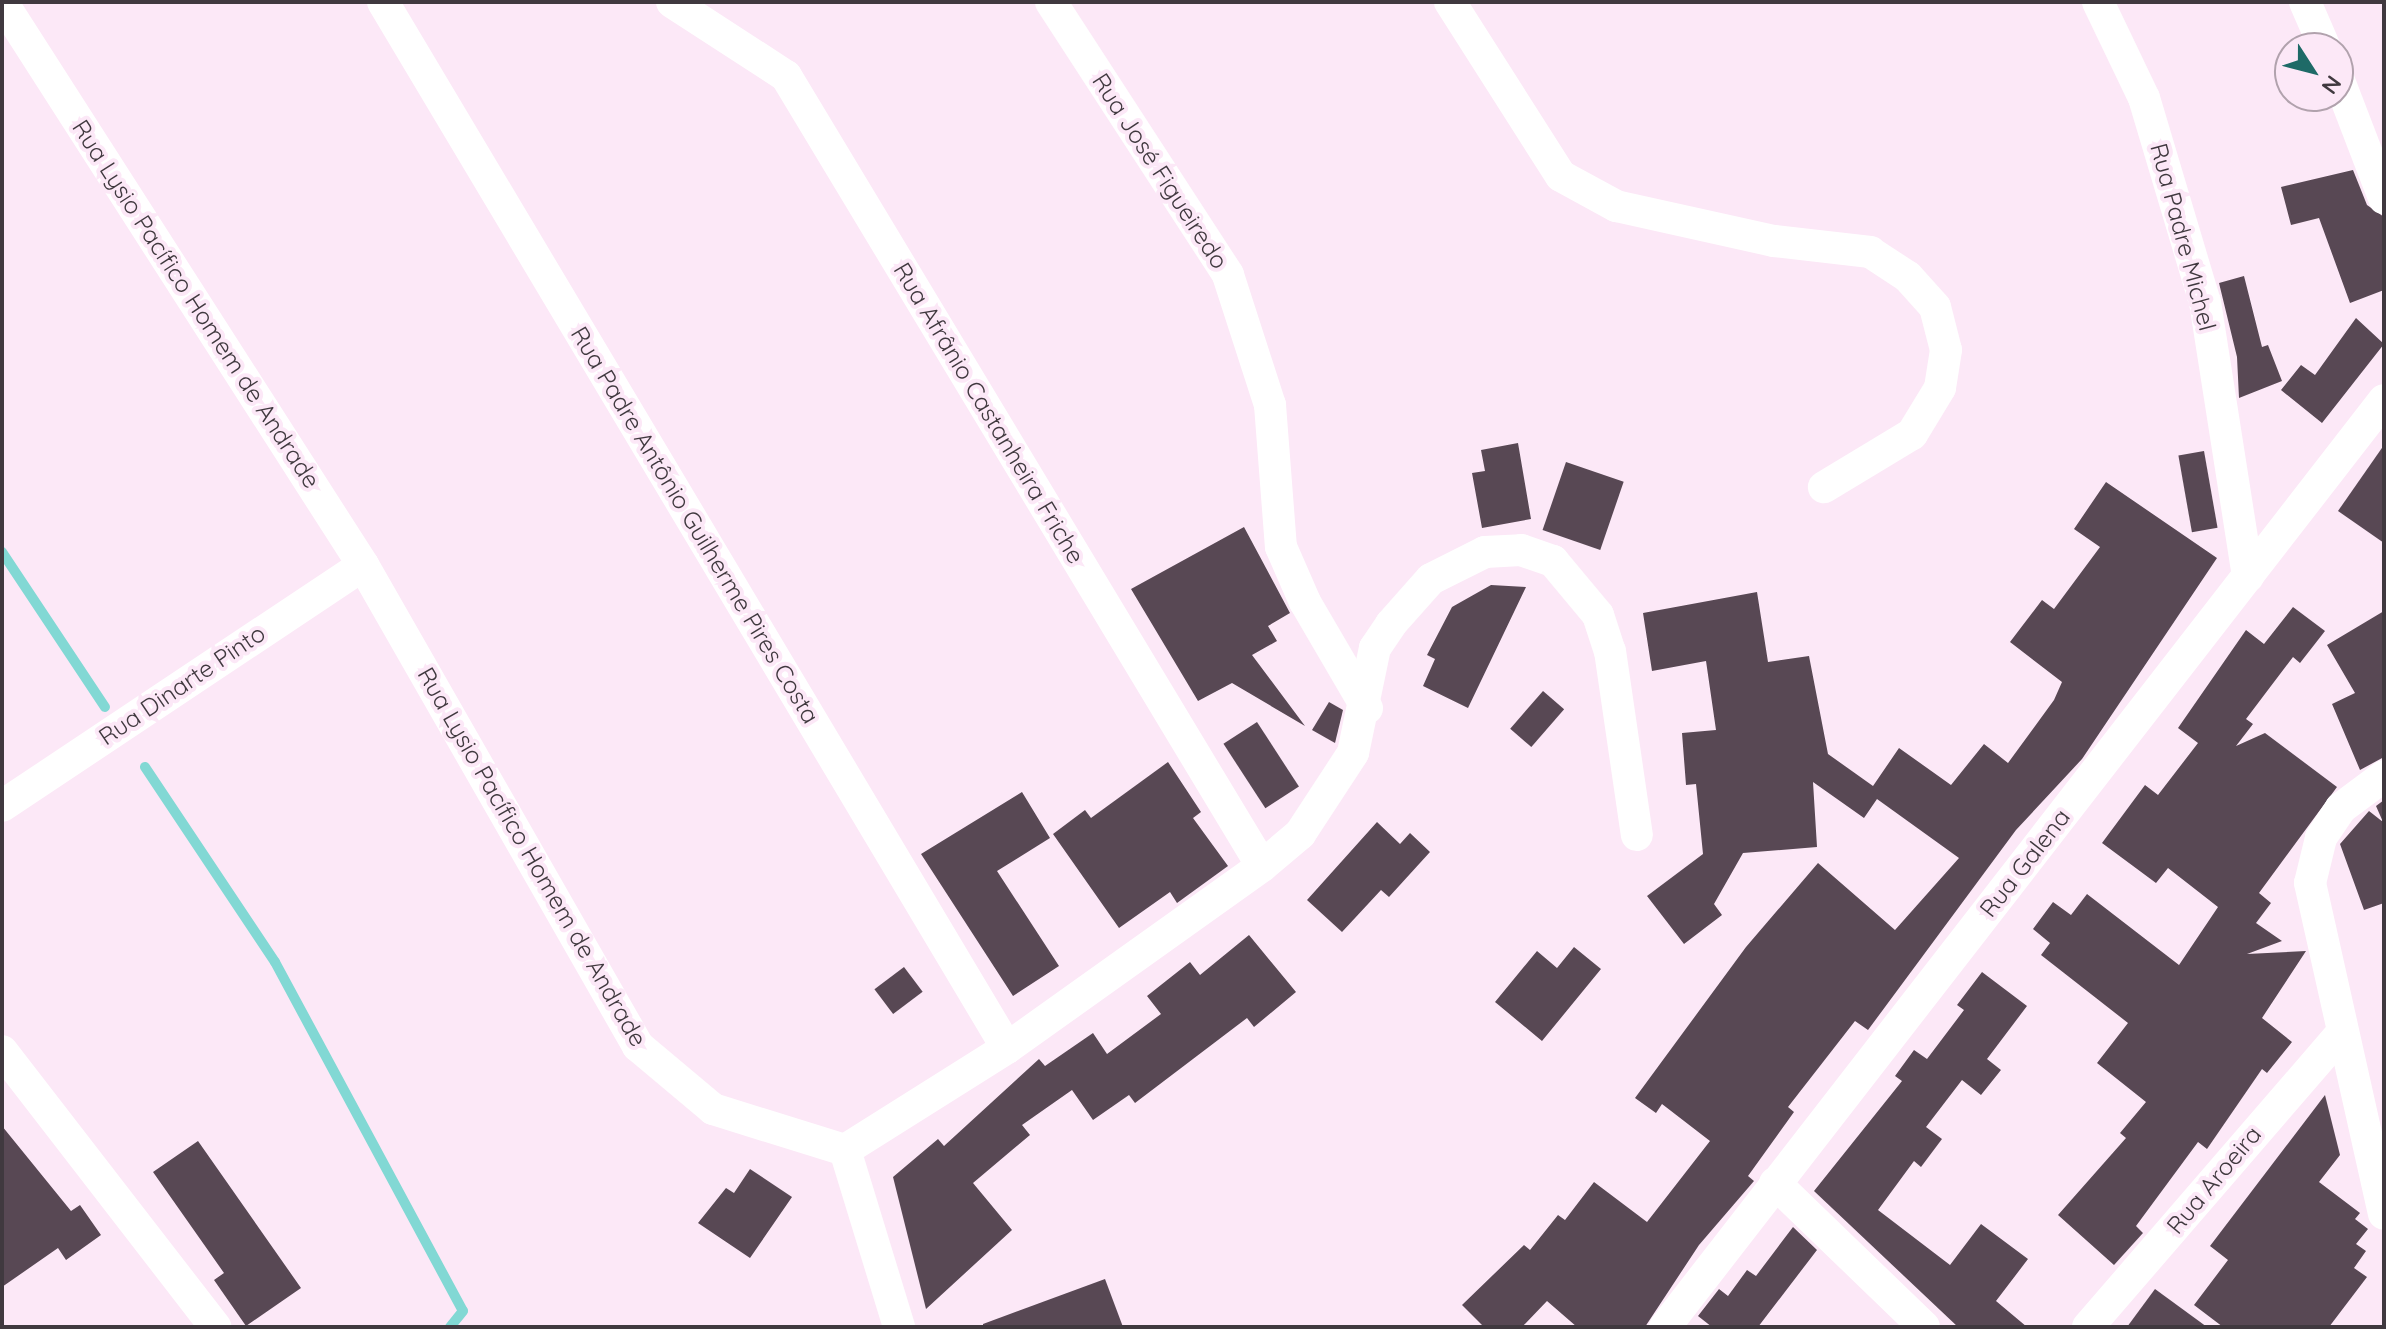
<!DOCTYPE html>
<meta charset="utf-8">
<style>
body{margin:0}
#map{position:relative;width:2386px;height:1329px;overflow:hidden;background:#fce8f7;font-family:Quicksand,sans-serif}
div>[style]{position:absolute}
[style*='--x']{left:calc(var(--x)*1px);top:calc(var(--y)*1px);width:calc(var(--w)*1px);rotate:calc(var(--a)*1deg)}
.stream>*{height:10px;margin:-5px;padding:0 5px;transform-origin:5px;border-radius:5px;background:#82d8d4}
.building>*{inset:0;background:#584854;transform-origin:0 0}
.street>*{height:32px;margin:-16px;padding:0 16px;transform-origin:16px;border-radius:16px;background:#fff}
span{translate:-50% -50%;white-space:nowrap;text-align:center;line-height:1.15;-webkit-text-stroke:8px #fce8f7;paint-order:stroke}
.street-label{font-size:24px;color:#40393f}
.frame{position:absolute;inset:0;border:4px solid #40393f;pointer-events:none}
.north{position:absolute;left:2274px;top:32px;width:80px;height:80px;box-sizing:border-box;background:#fce8f7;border:2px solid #b1a2ad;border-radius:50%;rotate:126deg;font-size:22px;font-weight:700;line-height:32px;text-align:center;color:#40393f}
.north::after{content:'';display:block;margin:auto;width:28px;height:36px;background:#1e6a67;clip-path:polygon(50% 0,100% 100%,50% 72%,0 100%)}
</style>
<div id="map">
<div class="stream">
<i style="--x:2;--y:552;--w:186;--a:56.4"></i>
<i style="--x:145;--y:767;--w:234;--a:56.3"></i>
<i style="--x:275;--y:962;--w:396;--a:61.7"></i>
<i style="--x:463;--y:1311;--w:21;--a:129"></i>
</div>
<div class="building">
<i style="clip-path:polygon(2353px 170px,2367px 205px,2384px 217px,2384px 290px,2350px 303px,2319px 218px,2291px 225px,2281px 187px)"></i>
<i style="clip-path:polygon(2244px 276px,2262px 347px,2268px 345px,2282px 381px,2239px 398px,2237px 357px,2219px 283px)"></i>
<i style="clip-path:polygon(2356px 318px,2384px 344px,2322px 423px,2281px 390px,2301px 365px,2315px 375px)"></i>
<i style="clip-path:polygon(1518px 443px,1531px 519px,1482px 528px,1472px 473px,1485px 471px,1481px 450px)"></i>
<i style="clip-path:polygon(2384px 445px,2384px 543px,2338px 511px)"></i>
<i style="left:2204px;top:451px;width:78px;height:26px;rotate:80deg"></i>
<i style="left:1566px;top:462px;width:61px;height:72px;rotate:19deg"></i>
<i style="clip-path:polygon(2106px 482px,2217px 558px,2082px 759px,2016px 830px,1868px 1030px,1855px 1021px,1788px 1107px,1794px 1112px,1748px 1176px,1754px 1181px,1699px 1245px,1645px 1327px,1577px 1327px,1547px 1301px,1522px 1327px,1484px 1327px,1462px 1305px,1524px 1245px,1530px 1250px,1558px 1215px,1565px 1220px,1594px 1182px,1647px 1222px,1710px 1141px,1662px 1104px,1656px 1113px,1635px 1098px,1746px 947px,1818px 863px,1895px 930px,1959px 858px,1877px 799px,1864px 818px,1813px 782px,1817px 847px,1743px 853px,1714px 904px,1722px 915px,1684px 944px,1647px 896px,1703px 854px,1696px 784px,1686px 785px,1682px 733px,1716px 730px,1706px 661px,1652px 671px,1643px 613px,1757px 592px,1768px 662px,1809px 656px,1828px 754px,1873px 786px,1899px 748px,1951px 785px,1984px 744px,2008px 763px,2054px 700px,2062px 682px,2010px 642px,2042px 600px,2054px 609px,2100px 547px,2074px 529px)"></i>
<i style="clip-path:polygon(1244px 527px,1290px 613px,1268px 626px,1277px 641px,1252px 655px,1305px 726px,1232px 683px,1198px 701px,1131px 589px)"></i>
<i style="clip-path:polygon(1491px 585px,1526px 587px,1468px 708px,1423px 686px,1435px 659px,1427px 655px,1452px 607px)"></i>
<i style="clip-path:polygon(2293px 607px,2325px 631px,2300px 663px,2293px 657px,2246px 719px,2253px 724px,2236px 746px,2265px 733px,2337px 787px,2259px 893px,2271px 903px,2256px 923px,2282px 941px,2247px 954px,2306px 951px,2262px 1018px,2292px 1042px,2267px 1073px,2262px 1069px,2207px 1149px,2198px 1142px,2136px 1226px,2143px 1233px,2114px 1265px,2058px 1215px,2126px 1138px,2120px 1133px,2146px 1102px,2097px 1063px,2128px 1023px,2041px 955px,2050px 943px,2033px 929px,2053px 902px,2071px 915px,2087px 894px,2179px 965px,2218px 907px,2168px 868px,2156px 883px,2102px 843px,2145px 785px,2158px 795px,2198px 743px,2178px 728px,2246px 630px,2264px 644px)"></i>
<i style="clip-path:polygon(2384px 611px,2384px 757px,2360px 770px,2332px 704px,2355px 693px,2327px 645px)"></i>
<i style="left:1543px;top:691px;width:28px;height:50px;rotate:41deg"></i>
<i style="clip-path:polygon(1329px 702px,1343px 710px,1335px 743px,1312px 730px)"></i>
<i style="left:1257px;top:722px;width:77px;height:40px;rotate:57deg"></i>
<i style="clip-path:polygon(1168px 762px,1201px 812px,1193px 818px,1228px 866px,1177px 903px,1170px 892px,1119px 928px,1053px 834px,1085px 810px,1091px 818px)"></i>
<i style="clip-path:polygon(1022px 792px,1050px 838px,997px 871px,1059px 966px,1013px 996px,921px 854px)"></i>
<i style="clip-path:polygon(2384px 800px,2384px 903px,2364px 910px,2340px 844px,2369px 811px,2383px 822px,2376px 806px)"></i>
<i style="clip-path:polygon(1377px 822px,1400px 844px,1410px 833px,1430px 852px,1389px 897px,1381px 890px,1342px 932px,1307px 900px)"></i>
<i style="clip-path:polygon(1249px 935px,1296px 992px,1254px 1027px,1247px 1018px,1135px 1103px,1129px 1095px,1093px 1120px,1072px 1090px,1022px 1125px,1030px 1135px,973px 1183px,1012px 1230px,926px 1309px,893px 1177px,938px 1139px,944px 1146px,1039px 1059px,1045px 1066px,1093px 1033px,1107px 1054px,1161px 1014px,1147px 996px,1190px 962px,1200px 975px)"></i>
<i style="clip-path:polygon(1574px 947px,1601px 969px,1542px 1041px,1495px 1002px,1537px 951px,1557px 968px)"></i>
<i style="left:904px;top:967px;width:31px;height:37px;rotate:53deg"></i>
<i style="clip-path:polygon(1982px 972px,2027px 1006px,1987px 1059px,2001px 1070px,1981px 1095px,1962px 1080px,1926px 1127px,1942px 1139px,1921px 1167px,1914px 1161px,1878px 1210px,1950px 1265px,1981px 1224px,2028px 1259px,1996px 1301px,2027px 1327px,1958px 1327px,1814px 1191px,1902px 1081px,1895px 1076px,1914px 1050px,1927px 1059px,1964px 1010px,1957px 1005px)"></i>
<i style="clip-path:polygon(2325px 1095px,2340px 1155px,2319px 1182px,2360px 1213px,2355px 1219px,2368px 1229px,2356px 1244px,2366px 1251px,2354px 1268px,2367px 1277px,2329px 1327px,2223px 1327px,2194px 1305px,2228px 1260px,2210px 1246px)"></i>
<i style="clip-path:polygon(2px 1126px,71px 1211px,80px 1205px,101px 1235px,66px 1260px,58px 1248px,2px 1287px)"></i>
<i style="clip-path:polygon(198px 1141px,301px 1288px,246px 1326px,214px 1280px,224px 1273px,153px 1172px)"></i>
<i style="clip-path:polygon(750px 1169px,792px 1197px,750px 1258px,698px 1223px,726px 1188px,734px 1193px)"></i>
<i style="clip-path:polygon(1793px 1227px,1817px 1250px,1758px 1327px,1712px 1327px,1698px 1316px,1719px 1289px,1728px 1296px,1747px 1270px,1756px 1276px)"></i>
<i style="clip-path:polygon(1105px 1279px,1123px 1327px,983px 1327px,983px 1324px)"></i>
<i style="clip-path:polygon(2155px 1289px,2207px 1327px,2127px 1327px)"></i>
</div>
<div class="street">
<i style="--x:2;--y:2;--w:669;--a:57.33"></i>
<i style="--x:363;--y:565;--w:554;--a:60.24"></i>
<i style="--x:638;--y:1046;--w:98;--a:40"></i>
<i style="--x:713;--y:1109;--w:138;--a:17.3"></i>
<i style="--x:845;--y:1150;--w:191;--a:-32.2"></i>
<i style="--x:1007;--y:1048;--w:313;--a:-35.5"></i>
<i style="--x:1262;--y:866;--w:50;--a:-40.1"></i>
<i style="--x:1300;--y:834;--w:97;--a:-56.8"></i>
<i style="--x:1353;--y:753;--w:107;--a:-78.2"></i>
<i style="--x:1375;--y:648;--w:29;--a:-56"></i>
<i style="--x:1391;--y:624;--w:60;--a:-48.4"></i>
<i style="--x:1431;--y:579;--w:60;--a:-26.6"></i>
<i style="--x:1485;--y:552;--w:36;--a:-3"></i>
<i style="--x:1521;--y:550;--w:34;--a:19"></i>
<i style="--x:1553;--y:561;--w:70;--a:50.2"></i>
<i style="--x:1598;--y:615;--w:38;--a:72"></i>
<i style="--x:1610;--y:651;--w:186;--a:81.7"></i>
<i style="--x:383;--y:2;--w:1218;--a:59.18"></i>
<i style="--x:672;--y:2;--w:136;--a:33"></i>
<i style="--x:786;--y:76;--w:922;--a:58.93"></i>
<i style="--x:1051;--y:2;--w:325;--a:57"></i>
<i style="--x:1228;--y:275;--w:137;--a:72.1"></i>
<i style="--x:1270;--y:405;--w:142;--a:85.6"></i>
<i style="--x:1281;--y:547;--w:60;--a:66.4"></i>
<i style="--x:1305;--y:602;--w:123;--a:59.7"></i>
<i style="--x:1450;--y:2;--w:206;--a:57.5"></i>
<i style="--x:1561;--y:176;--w:63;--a:28.6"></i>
<i style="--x:1616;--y:206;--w:162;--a:12.5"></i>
<i style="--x:1774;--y:241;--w:97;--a:6.5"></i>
<i style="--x:1870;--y:252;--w:45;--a:33.3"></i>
<i style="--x:1908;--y:277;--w:40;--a:48"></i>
<i style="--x:1935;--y:307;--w:44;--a:75.7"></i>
<i style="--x:1946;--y:350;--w:38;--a:99"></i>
<i style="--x:1940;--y:388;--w:54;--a:121.3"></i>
<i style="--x:1912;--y:434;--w:103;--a:148.9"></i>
<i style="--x:2098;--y:2;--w:106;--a:64.4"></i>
<i style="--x:2144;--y:98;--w:213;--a:73.4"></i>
<i style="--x:2205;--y:302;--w:278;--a:81.1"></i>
<i style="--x:2305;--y:2;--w:50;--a:66.5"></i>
<i style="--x:2338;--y:78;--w:129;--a:69"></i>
<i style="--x:2384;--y:776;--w:54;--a:143.3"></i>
<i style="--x:2341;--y:808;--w:36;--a:124"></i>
<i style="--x:2321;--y:838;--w:46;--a:103.7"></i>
<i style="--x:2310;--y:883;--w:339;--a:77.4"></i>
<i style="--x:2;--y:806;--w:434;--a:-33.7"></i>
<i style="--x:2;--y:1051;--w:349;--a:52.3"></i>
<i style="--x:845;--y:1150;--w:185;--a:73"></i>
<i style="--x:1775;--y:1183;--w:207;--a:44"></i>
<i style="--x:1665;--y:1327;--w:1173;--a:-52.2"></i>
<i style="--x:2088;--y:1327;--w:387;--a:-49.2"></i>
</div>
<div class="street-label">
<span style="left:1160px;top:171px;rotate:57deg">Rua José Figueiredo</span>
<span style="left:2183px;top:237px;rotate:75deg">Rua Padre Michel</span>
<span style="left:196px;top:304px;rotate:57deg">Rua Lysio Pacífico Homem de Andrade</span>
<span style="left:989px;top:413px;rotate:59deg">Rua Afrânio Castanheira Friche</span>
<span style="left:695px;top:525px;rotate:59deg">Rua Padre Antônio Guilherme Pires Costa</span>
<span style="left:182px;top:685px;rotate:-34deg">Rua Dinarte Pinto</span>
<span style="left:532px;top:857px;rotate:60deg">Rua Lysio Pacífico Homem de Andrade</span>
<span style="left:2025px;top:863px;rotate:-52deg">Rua Galena</span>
<span style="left:2214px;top:1180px;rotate:-50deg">Rua Aroeira</span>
</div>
<div class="frame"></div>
<div class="north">N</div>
</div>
